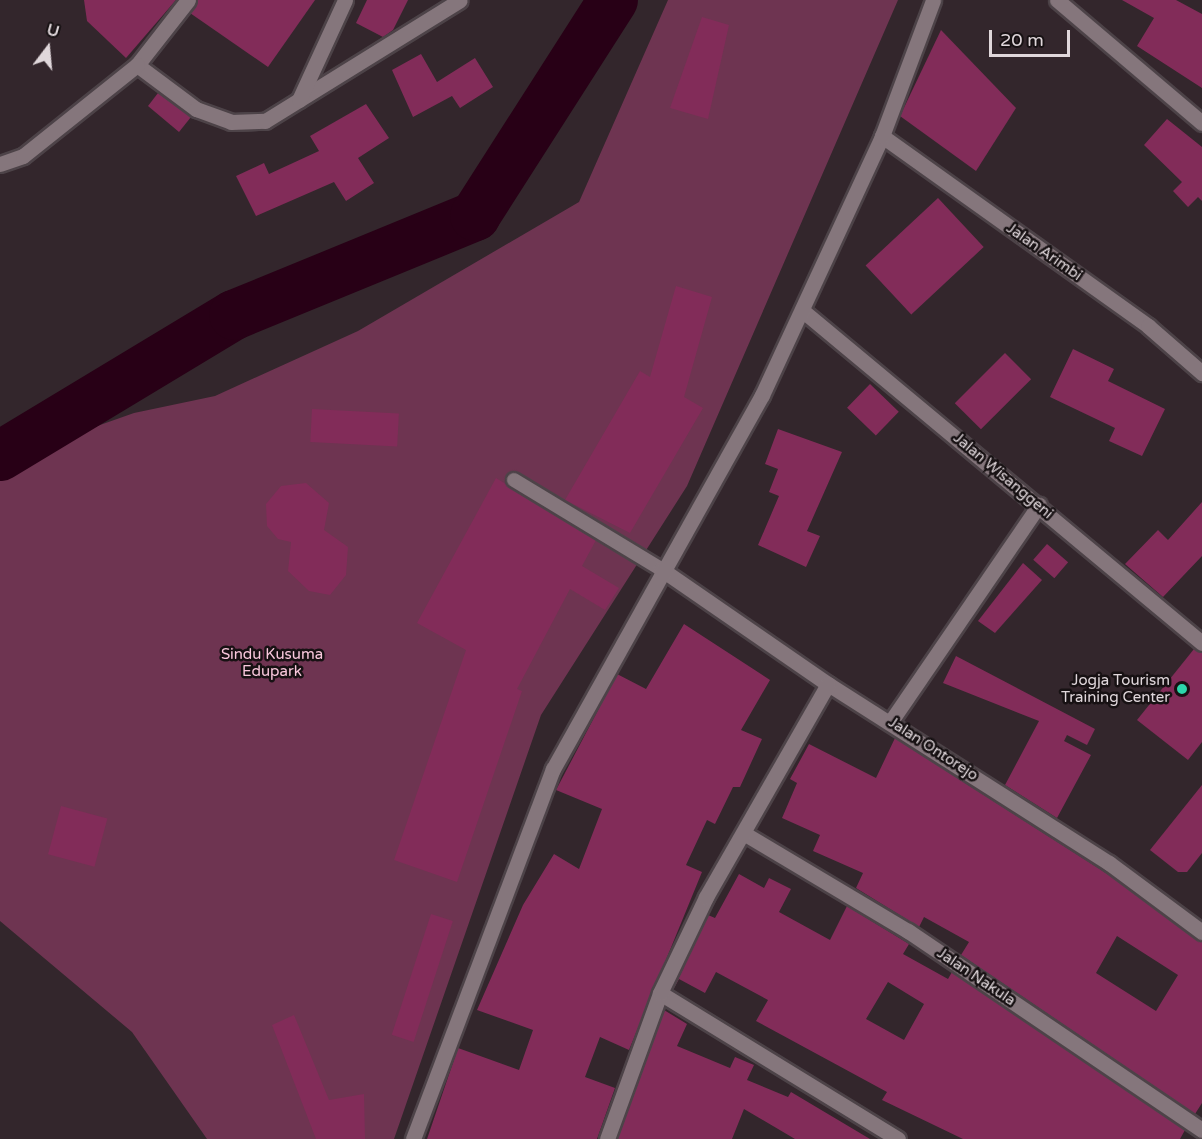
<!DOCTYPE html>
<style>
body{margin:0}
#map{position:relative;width:1202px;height:1139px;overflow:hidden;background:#33262c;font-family:"Varela Round",sans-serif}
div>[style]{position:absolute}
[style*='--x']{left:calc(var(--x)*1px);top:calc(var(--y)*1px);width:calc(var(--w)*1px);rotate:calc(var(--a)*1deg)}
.green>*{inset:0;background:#6e3451}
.river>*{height:50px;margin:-25px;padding:0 25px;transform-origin:25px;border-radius:25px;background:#280016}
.building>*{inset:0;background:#822c59;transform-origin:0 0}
.roads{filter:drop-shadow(2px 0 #4d4348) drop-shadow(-2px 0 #4d4348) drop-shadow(0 2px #4d4348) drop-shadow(0 -2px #4d4348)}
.lane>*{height:14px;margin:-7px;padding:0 7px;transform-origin:7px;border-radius:7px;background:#85767c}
.street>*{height:15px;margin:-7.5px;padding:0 7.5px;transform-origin:7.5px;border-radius:7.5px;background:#85767c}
.dots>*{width:16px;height:16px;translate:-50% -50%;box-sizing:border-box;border:3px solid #171113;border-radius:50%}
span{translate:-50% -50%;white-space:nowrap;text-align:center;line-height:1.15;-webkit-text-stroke:5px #171113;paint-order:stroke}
.street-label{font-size:15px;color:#e0d7db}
.park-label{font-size:15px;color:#fac8dd}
.poi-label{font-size:15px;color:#e0d7db}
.right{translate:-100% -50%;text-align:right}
.north{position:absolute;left:18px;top:18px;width:60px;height:60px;-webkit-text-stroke:4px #171113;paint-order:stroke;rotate:16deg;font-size:16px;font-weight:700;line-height:24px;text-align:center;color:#e0d7db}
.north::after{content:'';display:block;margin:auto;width:21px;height:27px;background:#e0d7db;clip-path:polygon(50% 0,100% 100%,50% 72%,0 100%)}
.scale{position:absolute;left:989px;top:30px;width:81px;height:27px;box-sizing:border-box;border:3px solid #e0d7db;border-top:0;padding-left:8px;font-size:18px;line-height:21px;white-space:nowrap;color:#e0d7db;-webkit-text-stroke:4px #171113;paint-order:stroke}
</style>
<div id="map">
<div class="green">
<i style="clip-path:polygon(668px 0,898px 0,687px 486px,541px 715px,394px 1139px,207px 1139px,132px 1032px,0 921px,0 479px,83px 431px,134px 413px,215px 396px,358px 331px,579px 202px)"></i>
</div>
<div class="river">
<i style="--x:0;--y:456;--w:273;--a:-31.1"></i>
<i style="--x:234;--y:315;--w:261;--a:-22.3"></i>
<i style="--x:475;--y:216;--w:256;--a:-57.4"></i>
</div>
<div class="building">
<i style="clip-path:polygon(84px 0,176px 0,126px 58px,87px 21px)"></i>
<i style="clip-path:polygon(198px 0,315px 0,268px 67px,190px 13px)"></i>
<i style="clip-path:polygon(367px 0,408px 0,393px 30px,383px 37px,356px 23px)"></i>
<i style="clip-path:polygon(1122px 0,1176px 0,1202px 14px,1202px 88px,1137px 46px,1154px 18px)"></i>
<i style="clip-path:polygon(702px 17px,729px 25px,708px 119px,670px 108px)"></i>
<i style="clip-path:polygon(941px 30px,1016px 108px,976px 171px,900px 116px)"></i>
<i style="clip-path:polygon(421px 54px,437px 82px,475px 58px,493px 87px,460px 108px,452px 96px,413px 117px,392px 70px)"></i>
<i style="clip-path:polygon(158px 93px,191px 117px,179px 132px,148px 106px)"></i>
<i style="clip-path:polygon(366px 104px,389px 138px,358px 158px,374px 183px,346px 201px,334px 182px,256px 216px,236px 176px,264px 163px,269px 174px,319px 151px,310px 136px)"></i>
<i style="clip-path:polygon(1167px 119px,1202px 147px,1202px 201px,1198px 197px,1188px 207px,1173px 191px,1182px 182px,1144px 145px)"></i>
<i style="left:938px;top:198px;width:67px;height:99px;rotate:47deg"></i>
<i style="clip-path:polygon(676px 286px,712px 297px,684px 397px,703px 408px,630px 533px,565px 500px,640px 371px,650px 377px)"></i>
<i style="clip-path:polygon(1073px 349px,1114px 369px,1108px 381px,1165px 409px,1142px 456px,1109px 441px,1115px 428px,1050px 397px)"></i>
<i style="left:1005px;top:353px;width:37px;height:71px;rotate:45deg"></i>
<i style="left:870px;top:384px;width:40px;height:33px;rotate:44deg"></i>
<i style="left:312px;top:409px;width:87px;height:33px;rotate:3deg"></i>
<i style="clip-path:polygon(778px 429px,842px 452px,807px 531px,820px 536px,806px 567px,758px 545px,779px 496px,769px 492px,778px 469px,765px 464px)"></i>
<i style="clip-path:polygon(496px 478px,596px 540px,582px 566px,619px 588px,605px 610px,570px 589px,517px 689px,522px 691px,457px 882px,394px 860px,466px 650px,417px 623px)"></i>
<i style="clip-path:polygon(306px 483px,329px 503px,324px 530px,348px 547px,346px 575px,330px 595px,309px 591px,288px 571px,291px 542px,278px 539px,267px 526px,266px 504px,281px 486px)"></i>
<i style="clip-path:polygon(1202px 502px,1202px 556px,1163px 597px,1125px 564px,1158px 530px,1168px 540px)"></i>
<i style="left:1047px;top:544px;width:28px;height:21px;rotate:41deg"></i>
<i style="clip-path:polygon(1023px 563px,1042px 580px,995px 633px,978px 621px)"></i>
<i style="clip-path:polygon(684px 624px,770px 680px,741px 730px,762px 739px,740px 787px,733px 787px,715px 824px,707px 820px,686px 865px,702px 872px,629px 1050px,600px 1037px,585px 1077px,615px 1088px,597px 1139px,427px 1139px,458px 1048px,519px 1070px,533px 1030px,477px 1010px,523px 905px,554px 854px,579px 869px,602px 809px,556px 790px,617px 674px,646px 689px)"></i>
<i style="clip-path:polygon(1194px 649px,1202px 653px,1202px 742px,1188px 760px,1137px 720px)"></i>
<i style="clip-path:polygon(956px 656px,1095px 729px,1087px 745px,1067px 735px,1064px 741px,1091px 755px,1057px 818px,1005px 785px,1039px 721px,943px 683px)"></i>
<i style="clip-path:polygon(evenodd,895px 738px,1106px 873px,1202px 942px,1202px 1103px,1195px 1114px,961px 955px,969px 942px,924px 917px,919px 927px,856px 888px,863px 873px,813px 851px,820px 835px,782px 818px,797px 783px,790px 779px,809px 744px,876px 778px,895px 738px,1117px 936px,1178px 975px,1156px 1011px,1096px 973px,1117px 936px)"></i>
<i style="clip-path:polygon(1202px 785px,1202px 853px,1187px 872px,1178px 872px,1150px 850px)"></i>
<i style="left:61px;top:806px;width:48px;height:50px;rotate:15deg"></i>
<i style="clip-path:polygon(evenodd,739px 874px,764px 888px,769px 878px,791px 889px,779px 912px,830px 940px,847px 906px,909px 944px,903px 954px,948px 979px,952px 972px,1185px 1130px,1180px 1139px,963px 1139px,882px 1100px,887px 1092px,756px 1021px,768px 1000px,716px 972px,705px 993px,679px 979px,673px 990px,708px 915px,715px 918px,739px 874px,888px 982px,924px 1004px,904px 1040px,866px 1019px,888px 982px)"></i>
<i style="left:431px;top:914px;width:23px;height:127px;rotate:18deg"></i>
<i style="clip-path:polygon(664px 1010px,687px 1024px,677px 1046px,730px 1068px,735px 1057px,754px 1065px,747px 1080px,788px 1097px,791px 1092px,870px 1139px,795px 1139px,744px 1109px,732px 1139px,617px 1139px)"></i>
<i style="clip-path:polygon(294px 1015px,329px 1100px,364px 1094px,365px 1139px,316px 1139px,272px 1025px)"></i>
</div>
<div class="roads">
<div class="lane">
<i style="--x:514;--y:480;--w:172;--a:31.2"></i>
</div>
<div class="street">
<i style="--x:188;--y:0;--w:83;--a:128.1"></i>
<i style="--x:137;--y:65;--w:74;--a:36.7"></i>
<i style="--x:196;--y:109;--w:37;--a:20"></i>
<i style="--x:231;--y:122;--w:34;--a:-2"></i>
<i style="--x:265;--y:121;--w:229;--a:-31.8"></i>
<i style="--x:1057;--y:0;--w:190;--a:40.3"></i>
<i style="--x:299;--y:100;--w:110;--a:-65.3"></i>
<i style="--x:882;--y:136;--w:327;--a:35.5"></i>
<i style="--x:1148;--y:326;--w:72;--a:41"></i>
<i style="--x:0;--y:164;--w:24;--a:-19"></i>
<i style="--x:23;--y:156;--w:146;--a:-38.6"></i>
<i style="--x:803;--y:311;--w:519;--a:39.76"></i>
<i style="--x:661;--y:569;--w:203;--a:34.6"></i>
<i style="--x:828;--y:684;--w:333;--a:32.5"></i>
<i style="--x:1109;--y:863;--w:116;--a:36.6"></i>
<i style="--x:891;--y:721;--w:262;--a:-55.6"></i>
<i style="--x:745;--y:834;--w:190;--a:30.8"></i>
<i style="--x:908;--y:931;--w:355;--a:34.1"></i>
<i style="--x:660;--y:993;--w:279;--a:31.5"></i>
<i style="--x:413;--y:1139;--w:396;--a:-69.3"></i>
<i style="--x:553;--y:769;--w:428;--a:-60.8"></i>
<i style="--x:762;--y:395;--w:285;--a:-65.1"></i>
<i style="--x:882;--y:136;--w:145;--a:-69.4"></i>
<i style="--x:607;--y:1139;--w:155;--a:-70"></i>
<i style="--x:660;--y:993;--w:106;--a:-64.4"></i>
<i style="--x:706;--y:897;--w:245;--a:-60.2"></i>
</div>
</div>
<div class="dots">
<i style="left:1182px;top:689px;background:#2dd5ab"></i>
</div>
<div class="street-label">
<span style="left:1044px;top:252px;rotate:35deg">Jalan Arimbi</span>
<span style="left:1003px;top:476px;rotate:40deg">Jalan Wisanggeni</span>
<span style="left:933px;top:749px;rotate:33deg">Jalan Ontorejo</span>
<span style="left:976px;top:977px;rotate:34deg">Jalan Nakula</span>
</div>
<div class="park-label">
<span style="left:272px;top:663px">Sindu Kusuma<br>Edupark</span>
</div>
<div class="poi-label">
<span class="right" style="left:1170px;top:689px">Jogja Tourism<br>Training Center</span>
</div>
<div class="north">U</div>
<div class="scale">20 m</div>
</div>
